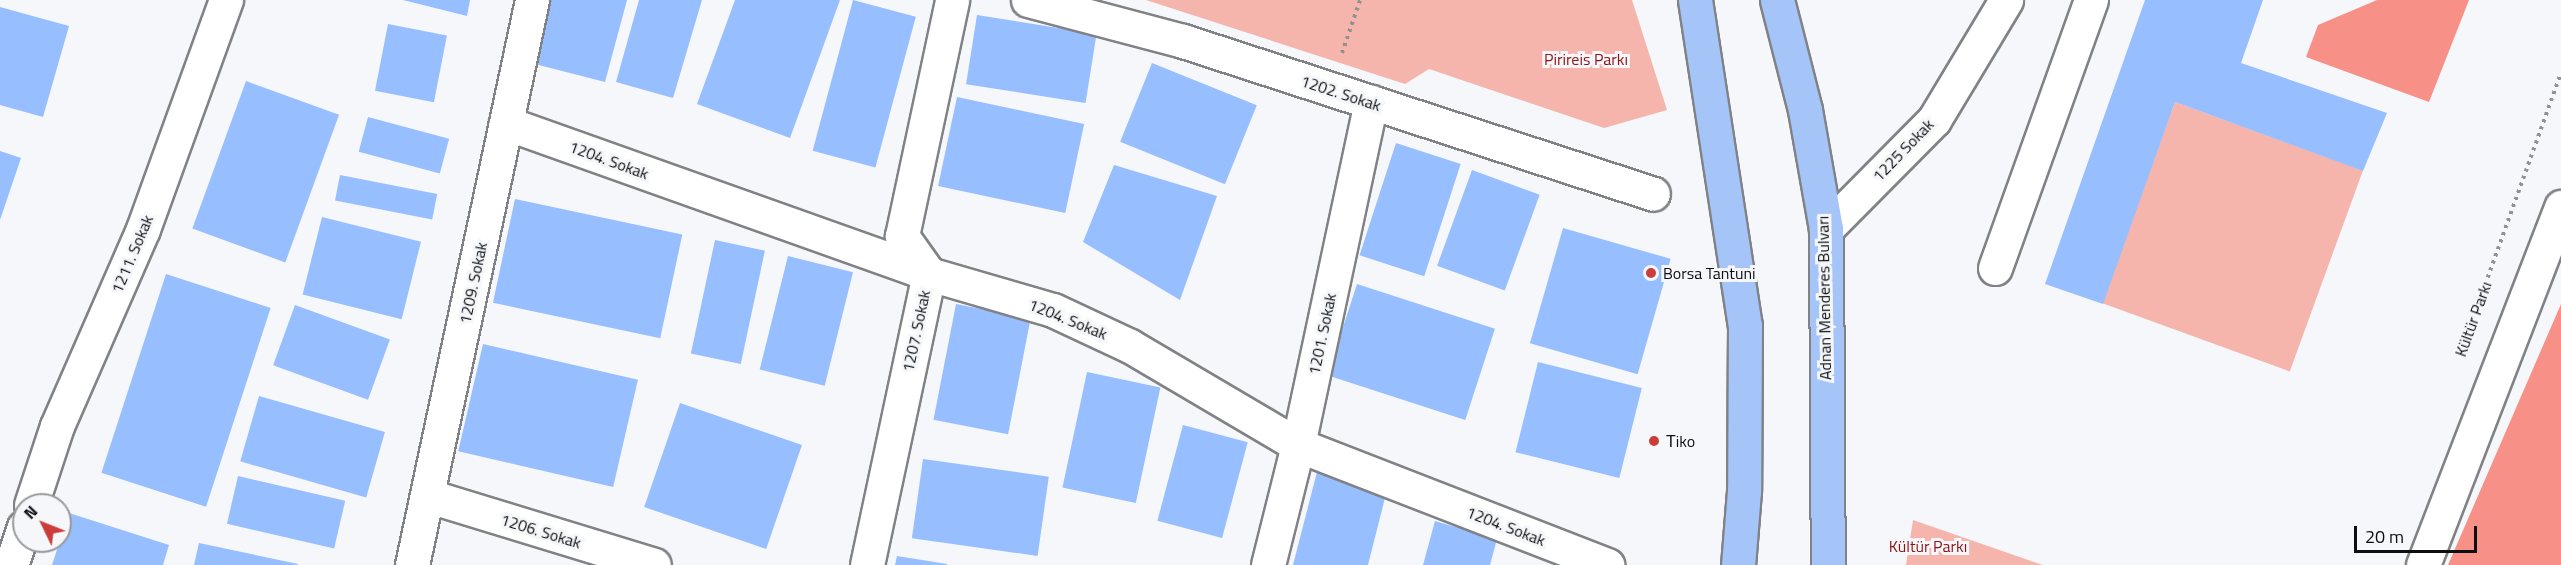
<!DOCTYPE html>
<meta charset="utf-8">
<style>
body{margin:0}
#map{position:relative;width:2561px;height:565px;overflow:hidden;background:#f5f7fa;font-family:"Titillium Web",sans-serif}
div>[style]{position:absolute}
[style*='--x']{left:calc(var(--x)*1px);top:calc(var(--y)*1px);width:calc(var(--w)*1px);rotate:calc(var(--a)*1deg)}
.green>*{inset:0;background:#f5b4ac;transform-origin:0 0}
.water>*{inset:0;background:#f79086}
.building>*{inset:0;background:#97beff;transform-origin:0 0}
.path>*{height:4px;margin-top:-2px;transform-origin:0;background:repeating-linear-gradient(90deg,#8f9193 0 3px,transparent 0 7.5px)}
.roads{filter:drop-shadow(2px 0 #818285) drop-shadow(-2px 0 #818285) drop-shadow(0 2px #818285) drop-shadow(0 -2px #818285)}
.minor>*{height:33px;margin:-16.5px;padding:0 16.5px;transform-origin:16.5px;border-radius:16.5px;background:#fff}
.major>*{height:33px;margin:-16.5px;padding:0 16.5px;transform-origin:16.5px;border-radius:16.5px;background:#a5c4f8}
.dots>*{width:16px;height:16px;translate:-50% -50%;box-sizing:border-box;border:3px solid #f5f7fa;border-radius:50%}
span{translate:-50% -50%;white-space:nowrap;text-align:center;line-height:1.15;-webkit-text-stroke:6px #f5f7fa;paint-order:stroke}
.park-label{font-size:16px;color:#8e1316}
.street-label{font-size:16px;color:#0d0e0f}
.poi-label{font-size:16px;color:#0d0e0f}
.left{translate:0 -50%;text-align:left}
.north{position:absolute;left:12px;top:493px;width:60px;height:60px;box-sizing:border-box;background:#f5f7fa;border:2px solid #989a9c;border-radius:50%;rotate:313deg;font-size:16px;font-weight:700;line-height:24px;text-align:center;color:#0d0e0f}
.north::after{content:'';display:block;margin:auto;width:21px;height:27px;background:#cb3d39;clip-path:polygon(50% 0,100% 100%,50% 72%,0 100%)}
.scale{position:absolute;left:2354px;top:526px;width:123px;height:27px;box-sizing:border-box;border:3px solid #0d0e0f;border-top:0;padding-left:8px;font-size:18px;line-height:21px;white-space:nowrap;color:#0d0e0f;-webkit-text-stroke:4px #f5f7fa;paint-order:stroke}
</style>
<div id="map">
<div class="green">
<i style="clip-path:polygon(1146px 0,1632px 0,1667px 110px,1604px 128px,1429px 69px,1405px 84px)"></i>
<i style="left:2175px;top:102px;width:200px;height:214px;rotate:20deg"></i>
<i style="clip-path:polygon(1913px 520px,2043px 565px,1906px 565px)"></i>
</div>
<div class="water">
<i style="clip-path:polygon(2377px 0,2469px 0,2429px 102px,2306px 57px,2318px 25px)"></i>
<i style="clip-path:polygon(2561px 304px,2561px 565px,2448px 565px,2532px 371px)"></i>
</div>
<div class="building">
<i style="clip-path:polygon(403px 0,470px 0,467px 16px)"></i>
<i style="clip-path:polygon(544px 0,627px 0,605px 82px,527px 62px)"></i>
<i style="clip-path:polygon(639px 0,702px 0,673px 98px,616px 82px)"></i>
<i style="clip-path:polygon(735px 0,840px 0,790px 138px,697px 104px)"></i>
<i style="left:853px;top:0;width:65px;height:156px;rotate:15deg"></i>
<i style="clip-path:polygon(2145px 0,2263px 0,2241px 63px,2387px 113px,2363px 171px,2175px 102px,2103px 304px,2045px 284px)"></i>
<i style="clip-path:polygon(0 7px,69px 26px,43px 117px,0 105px)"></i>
<i style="left:977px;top:15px;width:121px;height:70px;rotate:9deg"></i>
<i style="left:388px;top:24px;width:60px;height:68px;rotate:11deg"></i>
<i style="left:1152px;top:63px;width:113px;height:85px;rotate:22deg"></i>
<i style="left:246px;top:81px;width:99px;height:157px;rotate:20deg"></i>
<i style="left:957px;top:97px;width:130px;height:91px;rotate:12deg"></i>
<i style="left:368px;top:117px;width:84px;height:36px;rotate:15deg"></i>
<i style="left:1396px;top:143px;width:68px;height:118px;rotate:18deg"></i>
<i style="clip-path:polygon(0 151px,21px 158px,0 220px)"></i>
<i style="clip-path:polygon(1114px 165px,1217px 196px,1180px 300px,1083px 242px)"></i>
<i style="left:1472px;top:170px;width:72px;height:102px;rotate:20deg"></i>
<i style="left:340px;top:175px;width:99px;height:26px;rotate:11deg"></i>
<i style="left:515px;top:199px;width:171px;height:106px;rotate:12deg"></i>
<i style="left:322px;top:217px;width:102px;height:80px;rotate:14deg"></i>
<i style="left:1563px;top:228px;width:112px;height:120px;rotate:16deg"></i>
<i style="left:715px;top:240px;width:51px;height:116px;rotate:12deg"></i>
<i style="left:788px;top:256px;width:67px;height:117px;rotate:14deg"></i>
<i style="left:166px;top:274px;width:110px;height:209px;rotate:18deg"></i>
<i style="left:1357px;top:284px;width:145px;height:96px;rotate:18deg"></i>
<i style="left:956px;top:304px;width:76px;height:118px;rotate:11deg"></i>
<i style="left:295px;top:305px;width:101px;height:64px;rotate:20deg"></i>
<i style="left:483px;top:344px;width:159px;height:110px;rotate:13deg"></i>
<i style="left:1538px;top:362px;width:107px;height:93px;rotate:14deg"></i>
<i style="left:1087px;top:372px;width:75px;height:118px;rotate:12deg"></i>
<i style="left:259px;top:396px;width:131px;height:68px;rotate:16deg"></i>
<i style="left:680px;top:403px;width:129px;height:110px;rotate:19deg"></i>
<i style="left:1183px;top:425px;width:67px;height:99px;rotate:15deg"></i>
<i style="left:923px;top:459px;width:127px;height:80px;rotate:8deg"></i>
<i style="clip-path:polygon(1318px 468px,1388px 486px,1368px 565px,1293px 565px)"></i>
<i style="left:238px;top:476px;width:110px;height:49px;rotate:13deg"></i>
<i style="clip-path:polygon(69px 513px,169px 545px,163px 565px,52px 565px)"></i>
<i style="clip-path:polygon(1435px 521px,1497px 539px,1490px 565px,1423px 565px)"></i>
<i style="clip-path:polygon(199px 543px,298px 564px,298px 565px,194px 565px)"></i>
<i style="clip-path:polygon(897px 556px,947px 564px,947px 565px,895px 565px)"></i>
</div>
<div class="path">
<i style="--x:1342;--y:53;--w:56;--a:-71.2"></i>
<i style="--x:2465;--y:341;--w:285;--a:-70.3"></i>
</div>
<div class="roads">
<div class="minor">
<i style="--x:1028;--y:0;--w:160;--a:14.8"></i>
<i style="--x:1183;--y:41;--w:494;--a:18"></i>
<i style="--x:506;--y:123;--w:449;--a:19.6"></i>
<i style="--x:929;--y:274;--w:129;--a:16.2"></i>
<i style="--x:1053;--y:310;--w:85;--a:25.1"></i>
<i style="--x:1130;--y:346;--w:195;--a:30.5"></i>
<i style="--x:1298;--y:445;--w:332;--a:21.2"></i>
<i style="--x:1826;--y:229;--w:153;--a:-45.3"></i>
<i style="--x:1934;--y:120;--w:140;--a:-59"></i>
<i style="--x:1995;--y:268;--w:285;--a:-70.3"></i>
<i style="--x:429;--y:496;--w:235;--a:17"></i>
<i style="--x:31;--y:505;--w:83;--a:-71.8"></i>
<i style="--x:57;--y:426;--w:215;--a:-66.4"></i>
<i style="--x:143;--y:229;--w:244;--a:-70.1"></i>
<i style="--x:11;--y:565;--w:40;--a:-71.1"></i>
<i style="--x:412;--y:565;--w:578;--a:-78.01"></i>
<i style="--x:867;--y:565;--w:298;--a:-78"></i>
<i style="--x:929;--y:274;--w:47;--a:-125.4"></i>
<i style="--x:902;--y:236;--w:241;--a:-78"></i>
<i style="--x:1268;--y:565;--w:124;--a:-76"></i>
<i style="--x:1298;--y:445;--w:351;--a:-78"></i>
<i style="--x:2423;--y:565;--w:384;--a:-68.9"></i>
</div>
<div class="major">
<i style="--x:1695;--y:0;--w:329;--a:81.3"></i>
<i style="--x:1745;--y:325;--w:166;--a:90.3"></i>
<i style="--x:1744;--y:491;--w:74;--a:94.6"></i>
<i style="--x:1777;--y:0;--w:114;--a:75.7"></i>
<i style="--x:1805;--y:110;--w:121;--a:80"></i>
<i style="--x:1826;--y:229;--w:336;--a:89.7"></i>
</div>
</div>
<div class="dots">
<i style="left:1651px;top:273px;background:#cb3d39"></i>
<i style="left:1654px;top:441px;background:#cb3d39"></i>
</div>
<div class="park-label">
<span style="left:1586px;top:59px">Pirireis Parkı</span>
<span style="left:1928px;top:546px">Kültür Parkı</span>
</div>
<div class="street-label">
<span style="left:1341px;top:93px;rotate:18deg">1202. Sokak</span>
<span style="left:1903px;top:150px;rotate:-46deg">1225 Sokak</span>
<span style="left:609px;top:160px;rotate:20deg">1204. Sokak</span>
<span style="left:132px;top:254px;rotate:-67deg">1211. Sokak</span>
<span style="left:473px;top:283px;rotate:-78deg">1209. Sokak</span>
<span style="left:1824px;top:298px;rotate:-91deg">Adnan Menderes Bulvarı</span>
<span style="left:1068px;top:319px;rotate:22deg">1204. Sokak</span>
<span style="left:2473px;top:319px;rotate:-70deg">Kültür Parkı</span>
<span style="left:916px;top:331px;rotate:-78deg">1207. Sokak</span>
<span style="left:1322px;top:334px;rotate:-78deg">1201. Sokak</span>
<span style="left:1506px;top:526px;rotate:21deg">1204. Sokak</span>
<span style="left:541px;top:531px;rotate:17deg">1206. Sokak</span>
</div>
<div class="poi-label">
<span class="left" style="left:1663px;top:273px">Borsa Tantuni</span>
<span class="left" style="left:1666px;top:441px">Тiko</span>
</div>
<div class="north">N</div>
<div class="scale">20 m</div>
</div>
